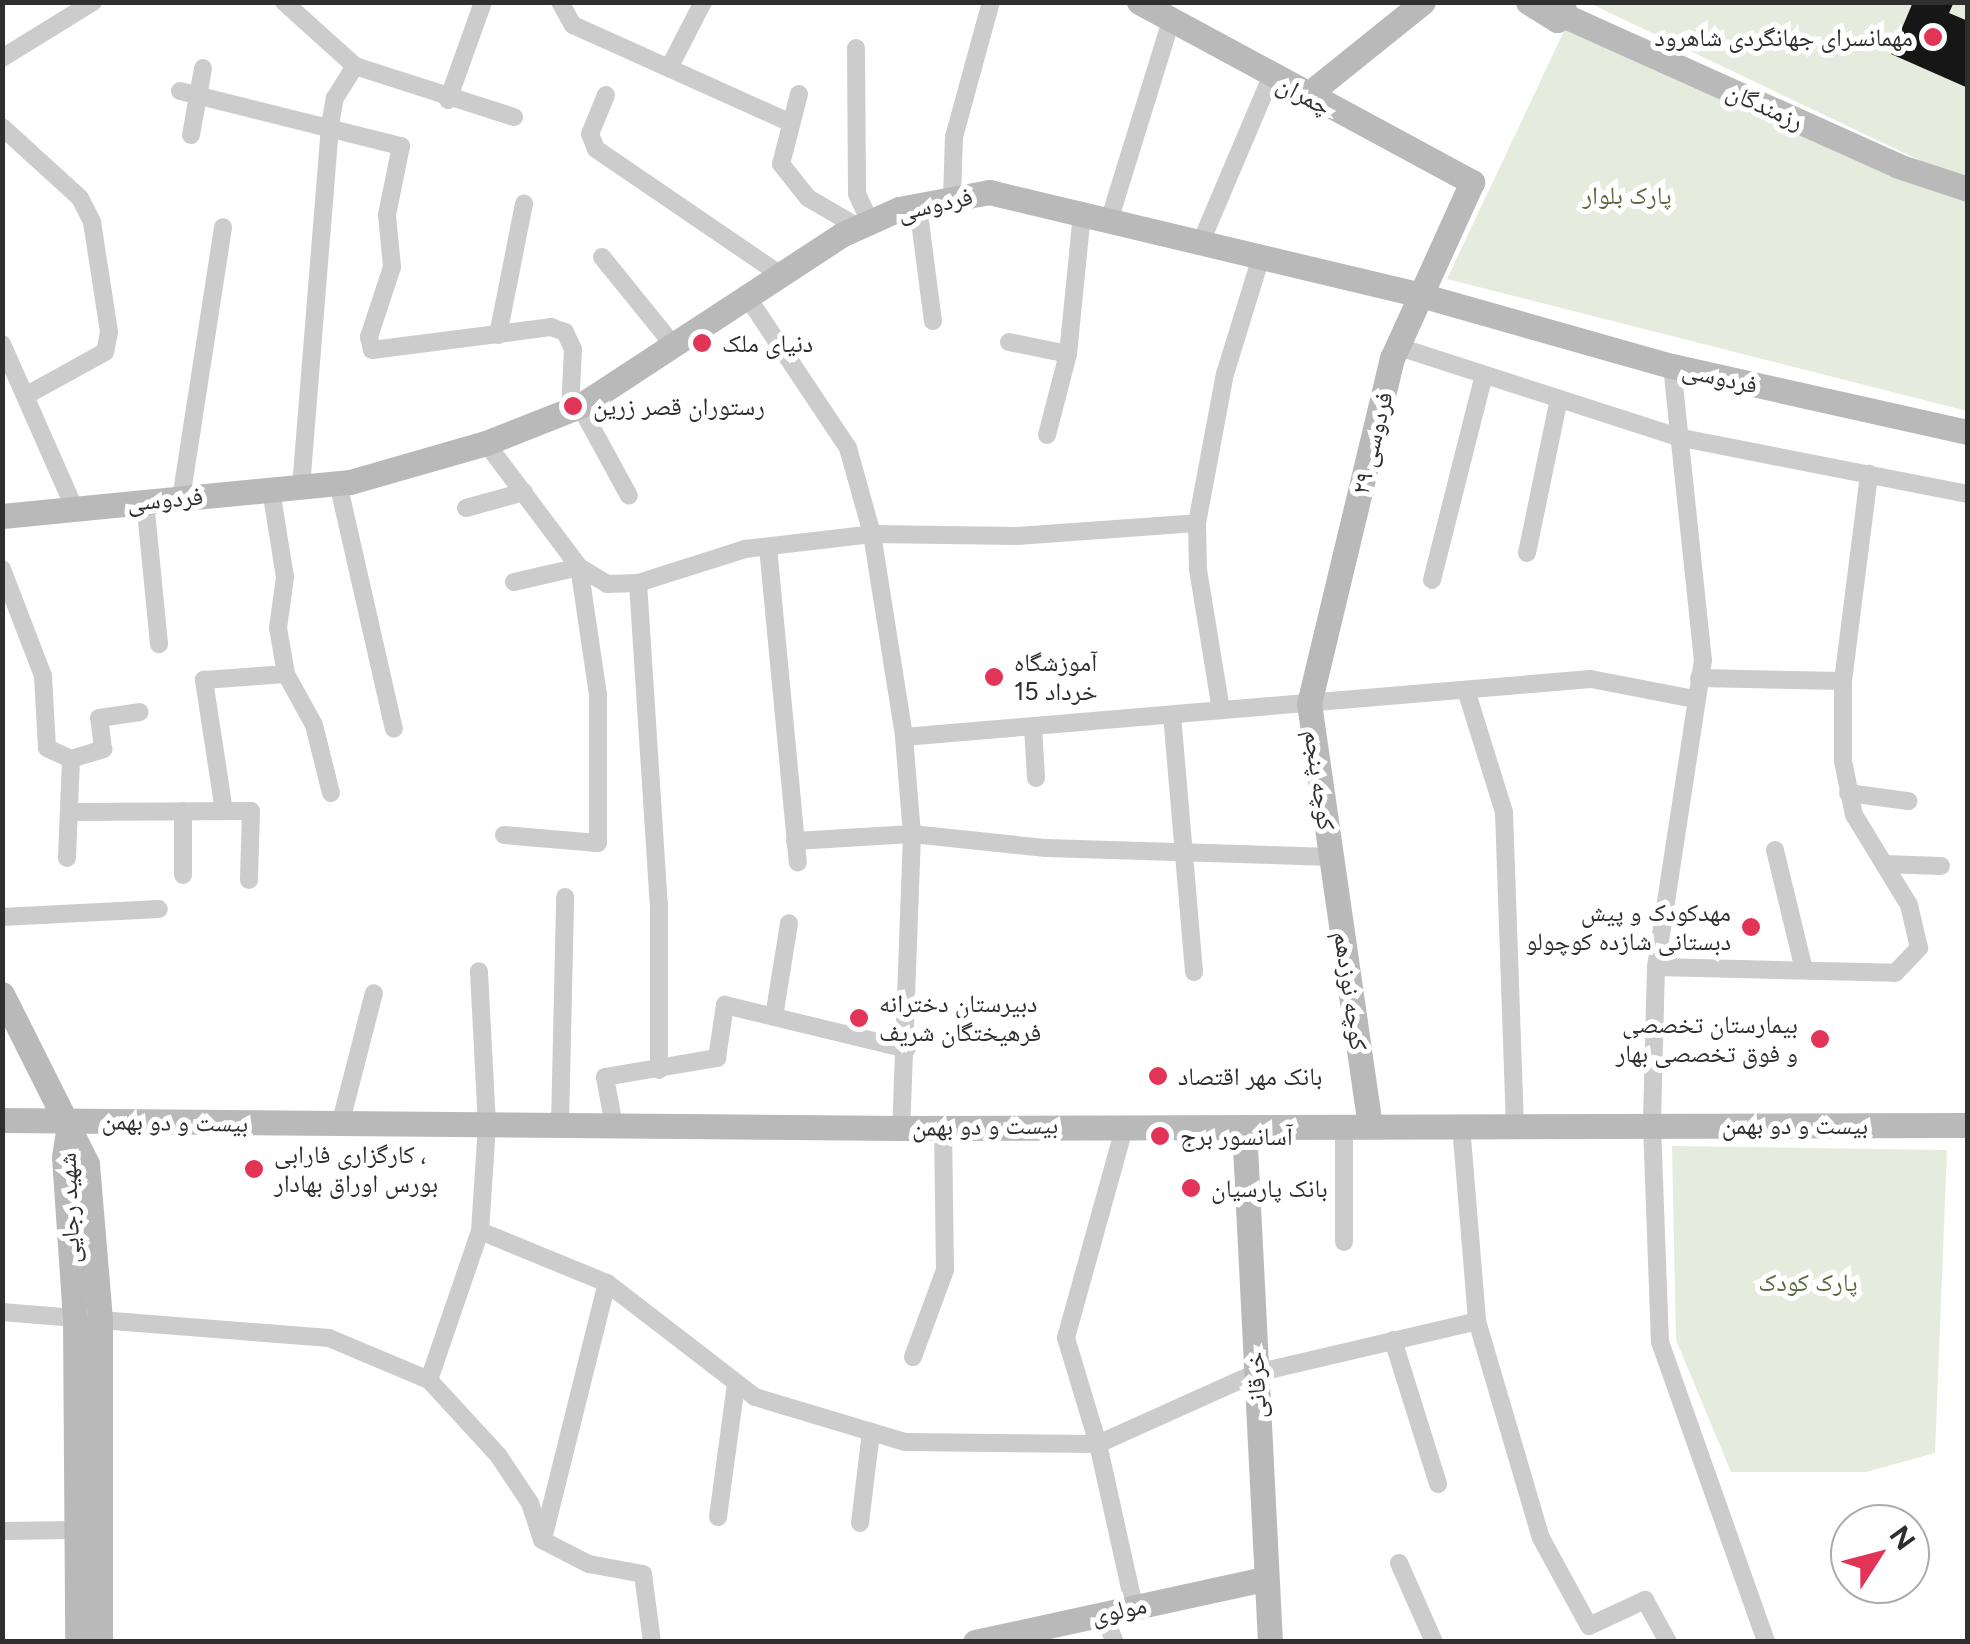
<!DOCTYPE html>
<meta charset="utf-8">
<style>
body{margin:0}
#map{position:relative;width:1970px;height:1644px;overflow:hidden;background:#fff;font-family:Figtree,"Noto Naskh Arabic",sans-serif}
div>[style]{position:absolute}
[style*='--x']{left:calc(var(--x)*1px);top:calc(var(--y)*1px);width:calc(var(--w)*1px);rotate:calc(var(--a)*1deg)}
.green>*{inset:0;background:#e6ecdd}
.building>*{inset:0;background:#161616}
.street>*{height:18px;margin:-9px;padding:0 9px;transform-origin:9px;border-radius:9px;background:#ccc}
.secondary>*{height:25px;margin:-12.5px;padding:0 12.5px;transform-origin:12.5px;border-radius:12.5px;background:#b9b9b9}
.dots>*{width:28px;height:28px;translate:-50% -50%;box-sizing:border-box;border:5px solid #fff;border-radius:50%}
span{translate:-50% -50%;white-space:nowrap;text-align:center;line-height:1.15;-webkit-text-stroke:10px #fff;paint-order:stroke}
.poi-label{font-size:25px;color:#2f2f2f}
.right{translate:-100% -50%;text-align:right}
.left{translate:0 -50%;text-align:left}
.street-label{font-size:25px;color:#2f2f2f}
.park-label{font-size:25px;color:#576a3d}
.frame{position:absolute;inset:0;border:5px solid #2f2f2f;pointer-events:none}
.north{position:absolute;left:1830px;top:1504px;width:100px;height:100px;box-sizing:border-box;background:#fff;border:2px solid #acacac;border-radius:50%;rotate:54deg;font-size:28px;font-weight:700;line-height:40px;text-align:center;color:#2f2f2f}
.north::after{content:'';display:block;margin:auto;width:35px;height:45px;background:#e23456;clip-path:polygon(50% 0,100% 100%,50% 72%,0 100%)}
</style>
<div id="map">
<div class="green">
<i style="clip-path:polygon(1589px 3px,1967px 3px,1967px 175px,1940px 170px)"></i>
<i style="clip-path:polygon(1565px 29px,1967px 199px,1967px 411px,1447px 279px)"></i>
<i style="clip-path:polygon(1672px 1146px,1947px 1150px,1935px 1453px,1866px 1472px,1731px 1472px,1676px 1340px)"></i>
</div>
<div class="building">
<i style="clip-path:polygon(1913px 2px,1954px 2px,1949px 13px,1968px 21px,1968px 88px,1891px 54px)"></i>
</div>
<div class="street">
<i style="--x:284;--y:2;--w:96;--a:42"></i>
<i style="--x:355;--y:66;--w:167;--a:17.8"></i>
<i style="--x:560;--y:2;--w:26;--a:61"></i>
<i style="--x:573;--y:25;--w:239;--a:24.2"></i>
<i style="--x:856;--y:48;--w:146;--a:89.6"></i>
<i style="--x:857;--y:194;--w:31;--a:65"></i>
<i style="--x:2;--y:58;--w:107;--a:-31.6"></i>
<i style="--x:669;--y:68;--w:74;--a:-62.7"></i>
<i style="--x:180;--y:91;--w:228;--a:14"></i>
<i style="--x:401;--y:146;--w:70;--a:101.5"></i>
<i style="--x:387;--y:215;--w:52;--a:84.5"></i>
<i style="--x:392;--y:267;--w:74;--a:108.2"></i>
<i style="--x:369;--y:337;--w:13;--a:77"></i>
<i style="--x:372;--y:350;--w:180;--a:-7.3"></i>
<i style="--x:551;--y:327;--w:15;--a:20"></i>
<i style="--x:565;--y:332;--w:19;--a:65"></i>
<i style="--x:573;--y:349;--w:61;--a:92.8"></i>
<i style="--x:799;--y:94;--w:72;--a:104.4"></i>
<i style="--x:781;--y:164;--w:43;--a:51.5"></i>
<i style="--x:808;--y:198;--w:58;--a:30.1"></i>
<i style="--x:606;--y:95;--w:42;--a:112.3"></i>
<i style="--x:590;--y:134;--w:16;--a:68"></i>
<i style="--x:596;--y:149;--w:224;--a:34.3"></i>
<i style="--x:448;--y:100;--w:104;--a:-70.3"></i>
<i style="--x:2;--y:127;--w:105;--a:42.3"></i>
<i style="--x:80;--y:198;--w:27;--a:63"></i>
<i style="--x:92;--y:222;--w:111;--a:81.2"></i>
<i style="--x:109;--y:332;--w:20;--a:101"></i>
<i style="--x:105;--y:352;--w:91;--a:151.2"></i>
<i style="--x:191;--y:135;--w:68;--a:-79.8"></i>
<i style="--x:952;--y:199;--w:62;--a:-88.2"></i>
<i style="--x:954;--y:137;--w:140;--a:-74.7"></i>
<i style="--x:918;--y:206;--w:116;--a:82.6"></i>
<i style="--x:1109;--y:221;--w:209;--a:-72.8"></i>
<i style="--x:1201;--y:242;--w:179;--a:-67"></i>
<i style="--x:602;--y:257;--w:114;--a:51"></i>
<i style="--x:748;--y:298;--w:180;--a:56.3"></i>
<i style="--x:848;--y:448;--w:89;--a:74.4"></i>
<i style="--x:872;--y:534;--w:206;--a:81"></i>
<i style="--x:904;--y:737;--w:97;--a:85.3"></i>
<i style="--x:912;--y:834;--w:294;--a:92.1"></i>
<i style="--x:498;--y:335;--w:134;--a:-78.8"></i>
<i style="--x:1009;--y:342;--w:60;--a:11.5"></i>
<i style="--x:2;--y:344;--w:178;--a:66.2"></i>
<i style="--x:1396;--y:346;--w:295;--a:17.9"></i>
<i style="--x:1677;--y:437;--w:297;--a:11.1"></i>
<i style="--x:1672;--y:366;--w:296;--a:84"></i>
<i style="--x:1703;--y:660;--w:311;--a:98.7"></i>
<i style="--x:1656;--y:967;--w:158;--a:91.5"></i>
<i style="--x:1652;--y:1125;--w:217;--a:87.9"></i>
<i style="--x:1660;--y:1342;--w:318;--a:70.5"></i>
<i style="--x:580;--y:406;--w:102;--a:61.4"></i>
<i style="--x:1047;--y:435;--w:84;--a:-75.5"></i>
<i style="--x:1068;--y:354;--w:141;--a:-84.3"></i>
<i style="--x:486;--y:443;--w:155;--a:53.1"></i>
<i style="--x:579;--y:567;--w:33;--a:31"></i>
<i style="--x:607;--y:584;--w:31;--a:-2"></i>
<i style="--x:638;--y:583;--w:112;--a:-17.6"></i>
<i style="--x:745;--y:549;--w:128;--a:-6.7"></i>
<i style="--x:872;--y:534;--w:145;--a:0.8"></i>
<i style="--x:1017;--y:536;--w:180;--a:-4.1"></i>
<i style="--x:338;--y:483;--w:252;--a:77.2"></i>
<i style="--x:301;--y:487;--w:363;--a:-85.4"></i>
<i style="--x:330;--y:125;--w:27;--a:-80"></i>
<i style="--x:335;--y:98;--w:38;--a:-58"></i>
<i style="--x:271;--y:490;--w:88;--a:80.9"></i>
<i style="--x:285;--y:577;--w:51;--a:97.8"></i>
<i style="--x:278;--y:628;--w:47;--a:80.1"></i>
<i style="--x:286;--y:674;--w:58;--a:61.2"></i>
<i style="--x:314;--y:725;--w:70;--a:76"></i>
<i style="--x:181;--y:499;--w:275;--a:-81.2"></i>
<i style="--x:145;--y:501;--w:144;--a:84.4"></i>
<i style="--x:466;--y:508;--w:60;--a:-15.4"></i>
<i style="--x:768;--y:547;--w:317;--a:84.6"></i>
<i style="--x:1527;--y:553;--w:157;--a:-78.3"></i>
<i style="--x:2;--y:569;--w:115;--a:69"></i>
<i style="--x:43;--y:676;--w:72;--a:86.8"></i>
<i style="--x:47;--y:748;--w:26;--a:25"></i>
<i style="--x:71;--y:759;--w:34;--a:-17"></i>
<i style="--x:103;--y:749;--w:31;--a:-97"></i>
<i style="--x:99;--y:718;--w:41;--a:-8.3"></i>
<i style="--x:1432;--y:580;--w:211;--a:-75.8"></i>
<i style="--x:514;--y:582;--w:67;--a:-13"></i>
<i style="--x:638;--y:583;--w:322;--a:86.3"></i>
<i style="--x:659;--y:904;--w:166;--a:90"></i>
<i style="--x:1699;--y:678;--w:144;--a:1.2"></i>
<i style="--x:1466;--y:690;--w:128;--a:72.7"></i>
<i style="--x:1504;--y:812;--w:313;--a:88"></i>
<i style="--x:1221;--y:710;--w:143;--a:-99.3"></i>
<i style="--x:1198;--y:569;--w:46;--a:-91.2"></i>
<i style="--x:1197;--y:523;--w:152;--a:-79.4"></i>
<i style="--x:1225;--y:374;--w:122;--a:-72.9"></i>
<i style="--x:1172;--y:715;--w:258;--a:85.1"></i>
<i style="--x:1033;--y:727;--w:51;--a:86.6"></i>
<i style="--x:904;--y:737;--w:689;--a:-4.83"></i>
<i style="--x:1591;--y:679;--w:105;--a:11"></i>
<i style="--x:1848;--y:793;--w:61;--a:7.6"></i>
<i style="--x:183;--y:811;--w:64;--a:90"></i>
<i style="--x:224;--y:811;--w:133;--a:-98.7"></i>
<i style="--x:204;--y:680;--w:82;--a:-4.2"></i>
<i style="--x:69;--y:812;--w:182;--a:-0.3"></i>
<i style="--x:251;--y:811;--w:69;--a:91.7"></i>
<i style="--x:504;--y:835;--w:94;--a:4.9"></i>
<i style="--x:598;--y:843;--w:148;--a:-90"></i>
<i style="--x:598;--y:695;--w:129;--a:-98.4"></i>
<i style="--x:795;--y:841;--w:117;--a:-3.4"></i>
<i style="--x:912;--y:834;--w:135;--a:6"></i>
<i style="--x:1046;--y:848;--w:285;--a:1.8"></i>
<i style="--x:1775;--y:850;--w:123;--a:76.4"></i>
<i style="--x:67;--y:858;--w:99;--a:-87.7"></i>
<i style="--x:1884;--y:864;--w:57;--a:2"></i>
<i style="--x:2;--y:917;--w:157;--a:-2.9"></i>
<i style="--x:1656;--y:967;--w:239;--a:1.4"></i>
<i style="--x:1895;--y:973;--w:35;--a:-46"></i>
<i style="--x:1919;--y:948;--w:44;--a:-103.1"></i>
<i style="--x:1909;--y:905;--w:105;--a:-121.4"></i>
<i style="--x:1854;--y:815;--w:55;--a:-101.5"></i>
<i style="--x:1843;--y:761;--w:80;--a:-90"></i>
<i style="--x:1843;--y:681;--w:209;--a:-82.8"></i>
<i style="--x:774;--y:1017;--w:95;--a:-80.9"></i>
<i style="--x:340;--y:1125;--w:136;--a:-75.6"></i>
<i style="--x:560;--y:1125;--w:228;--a:-88.7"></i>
<i style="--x:1125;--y:1125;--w:221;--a:105.5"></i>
<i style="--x:1066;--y:1338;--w:111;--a:73.2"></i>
<i style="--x:1098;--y:1444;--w:167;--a:77.5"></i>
<i style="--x:1461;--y:1125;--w:197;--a:85.3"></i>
<i style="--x:1477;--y:1321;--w:226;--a:73.6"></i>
<i style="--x:1541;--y:1538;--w:100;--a:61.4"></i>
<i style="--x:1589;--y:1626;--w:62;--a:-24.9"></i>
<i style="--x:1645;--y:1600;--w:48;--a:61.3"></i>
<i style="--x:614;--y:1126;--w:50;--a:-100.4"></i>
<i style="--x:605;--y:1077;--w:114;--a:-9.6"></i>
<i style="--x:717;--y:1058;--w:54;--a:-81.4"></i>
<i style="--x:725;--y:1005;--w:187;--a:13.6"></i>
<i style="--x:480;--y:1231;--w:137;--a:22.3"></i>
<i style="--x:607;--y:1283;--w:187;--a:37.6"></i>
<i style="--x:755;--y:1397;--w:157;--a:16.7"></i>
<i style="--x:905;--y:1442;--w:193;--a:0.6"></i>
<i style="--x:1098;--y:1444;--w:173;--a:-24.2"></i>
<i style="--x:1256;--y:1373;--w:227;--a:-13.2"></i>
<i style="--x:1344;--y:1242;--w:117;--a:-90"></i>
<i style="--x:2;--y:1312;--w:73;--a:4.7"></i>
<i style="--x:100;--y:1320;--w:230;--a:4.5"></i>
<i style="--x:329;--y:1338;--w:108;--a:22.8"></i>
<i style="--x:429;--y:1380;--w:102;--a:47.4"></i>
<i style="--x:498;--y:1455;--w:58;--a:56.3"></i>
<i style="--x:530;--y:1503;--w:39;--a:72"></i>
<i style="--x:542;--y:1540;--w:53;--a:27.1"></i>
<i style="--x:589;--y:1564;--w:55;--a:10.5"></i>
<i style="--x:643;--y:1574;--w:69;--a:82.5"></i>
<i style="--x:1393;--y:1340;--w:151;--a:72.6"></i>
<i style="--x:913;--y:1357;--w:93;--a:-69.8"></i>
<i style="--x:945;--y:1270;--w:144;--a:-90.8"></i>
<i style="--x:429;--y:1380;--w:157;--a:-71.1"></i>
<i style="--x:480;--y:1231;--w:106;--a:-86.2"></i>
<i style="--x:487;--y:1125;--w:154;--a:-93"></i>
<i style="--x:718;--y:1517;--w:134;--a:-82.3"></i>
<i style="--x:860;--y:1523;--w:92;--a:-83.1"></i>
<i style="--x:2;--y:1531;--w:71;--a:-0.8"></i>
<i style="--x:543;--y:1539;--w:264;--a:-76"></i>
<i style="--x:1399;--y:1563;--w:86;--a:66.1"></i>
<i style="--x:1103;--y:1613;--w:31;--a:68"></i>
</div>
<div class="secondary">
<i style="--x:1139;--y:2;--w:379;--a:28.4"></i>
<i style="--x:1472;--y:182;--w:193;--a:114.4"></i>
<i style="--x:1392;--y:358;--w:355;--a:103.5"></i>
<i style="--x:1309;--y:703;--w:426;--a:81.8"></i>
<i style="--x:1528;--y:2;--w:34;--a:32"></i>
<i style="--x:1557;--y:20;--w:9;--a:-27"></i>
<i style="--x:1565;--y:16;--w:11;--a:-100"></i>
<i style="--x:1565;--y:16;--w:365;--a:24.2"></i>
<i style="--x:1898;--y:166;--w:74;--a:18.2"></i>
<i style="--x:1306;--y:96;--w:150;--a:-38.8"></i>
<i style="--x:2;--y:516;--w:350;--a:-5.6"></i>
<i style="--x:350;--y:482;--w:141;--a:-16"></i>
<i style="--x:486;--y:443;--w:101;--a:-21.5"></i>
<i style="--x:580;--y:406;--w:314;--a:-33.2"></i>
<i style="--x:843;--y:234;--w:61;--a:-24.1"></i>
<i style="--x:899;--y:209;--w:92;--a:-10.7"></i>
<i style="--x:989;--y:192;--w:440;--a:13.4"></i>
<i style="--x:1417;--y:294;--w:265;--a:15.8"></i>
<i style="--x:1672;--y:366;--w:303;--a:12.6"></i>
<i style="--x:2;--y:994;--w:190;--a:63.4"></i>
<i style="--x:87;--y:1164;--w:157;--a:85.2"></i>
<i style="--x:100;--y:1320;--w:322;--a:90"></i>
<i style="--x:2;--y:1120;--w:899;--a:0.51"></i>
<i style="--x:901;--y:1128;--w:1067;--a:-0.16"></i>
<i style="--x:69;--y:1125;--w:32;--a:99"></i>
<i style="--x:64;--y:1157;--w:161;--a:86.1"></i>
<i style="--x:75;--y:1318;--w:324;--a:89.6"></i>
<i style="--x:1244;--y:1127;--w:516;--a:87.11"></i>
<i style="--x:975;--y:1642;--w:296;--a:-12.3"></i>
</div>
<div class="dots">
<i style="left:1933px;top:37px;background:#e23456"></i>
<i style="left:702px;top:343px;background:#e23456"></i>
<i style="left:573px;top:406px;background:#e23456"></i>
<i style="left:994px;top:677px;background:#e23456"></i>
<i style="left:1751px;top:927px;background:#e23456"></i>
<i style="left:859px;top:1018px;background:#e23456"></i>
<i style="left:1820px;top:1039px;background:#e23456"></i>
<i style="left:1158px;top:1076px;background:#e23456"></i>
<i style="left:1160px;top:1136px;background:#e23456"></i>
<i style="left:254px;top:1169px;background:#e23456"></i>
<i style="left:1191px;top:1188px;background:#e23456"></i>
</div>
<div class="poi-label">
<span class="right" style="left:1913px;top:37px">مهمانسرای جهانگردی شاهرود</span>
<span class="left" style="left:722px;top:343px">دنیای ملک</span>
<span class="left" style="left:593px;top:406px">رستوران قصر زرین</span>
<span class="left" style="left:1014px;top:677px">آموزشگاه<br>15 خرداد</span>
<span class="right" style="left:1731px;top:927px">مهدکودک و پیش<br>دبستانی شازده کوچولو</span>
<span class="left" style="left:879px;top:1018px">دبیرستان دخترانه<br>فرهیختگان شریف</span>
<span class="right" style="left:1798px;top:1039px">بیمارستان تخصصی<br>و فوق تخصصی بهار</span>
<span class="left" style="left:1178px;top:1076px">بانک مهر اقتصاد</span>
<span class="left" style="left:1180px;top:1136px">آسانسور برج</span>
<span class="left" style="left:274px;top:1169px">کارگزاری فارابی ،<br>بورس اوراق بهادار</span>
<span class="left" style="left:1211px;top:1188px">بانک پارسیان</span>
</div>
<div class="street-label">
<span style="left:1304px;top:95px;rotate:28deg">چمران</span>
<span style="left:1765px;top:106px;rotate:24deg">رزمندگان</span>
<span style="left:935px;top:204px;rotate:-13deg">فردوسی</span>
<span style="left:1720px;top:377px;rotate:13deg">فردوسی</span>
<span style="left:1372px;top:443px;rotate:-76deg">فردوسی ۲۹</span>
<span style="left:165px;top:499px;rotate:-5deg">فردوسی</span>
<span style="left:1320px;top:780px;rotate:82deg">کوچه پنجم</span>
<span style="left:1351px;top:991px;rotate:82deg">کوچه نوزدهم</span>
<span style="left:175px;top:1122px;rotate:1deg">بیست و دو بهمن</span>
<span style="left:1795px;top:1125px">بیست و دو بهمن</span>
<span style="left:985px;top:1126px;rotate:-1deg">بیست و دو بهمن</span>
<span style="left:69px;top:1208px;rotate:-92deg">شهید رجایی</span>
<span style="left:1256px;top:1385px;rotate:-92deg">خرقانی</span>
<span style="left:1119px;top:1610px;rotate:-12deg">مولوی</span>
</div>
<div class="park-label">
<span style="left:1627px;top:195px">پارک بلوار</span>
<span style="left:1808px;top:1282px">پارک کودک</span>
</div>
<div class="frame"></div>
<div class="north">N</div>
</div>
